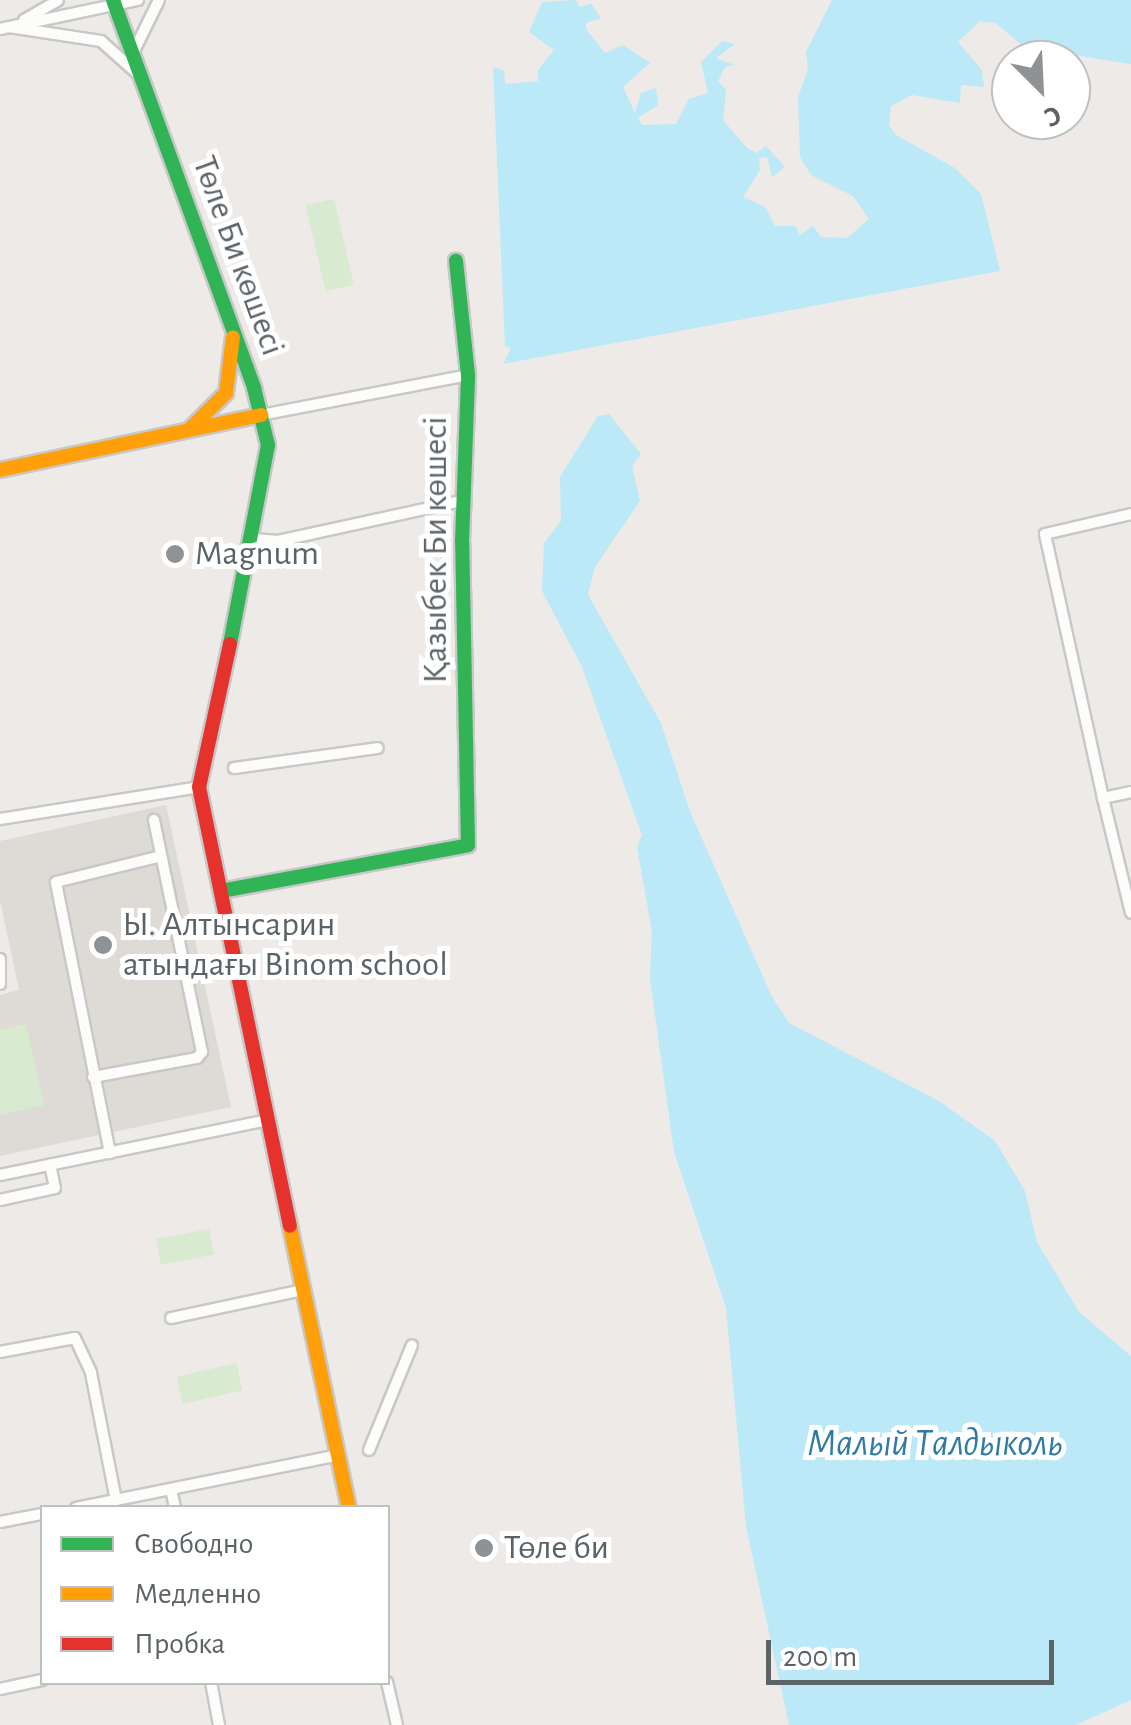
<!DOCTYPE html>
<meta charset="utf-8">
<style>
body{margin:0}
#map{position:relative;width:1131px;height:1725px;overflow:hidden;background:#edeae7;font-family:"Alegreya Sans",sans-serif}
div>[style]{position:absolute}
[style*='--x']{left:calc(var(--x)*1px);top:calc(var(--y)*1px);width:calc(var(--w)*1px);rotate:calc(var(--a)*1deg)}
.education>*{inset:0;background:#dedad5}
.green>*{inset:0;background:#d8ead0;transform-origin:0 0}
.water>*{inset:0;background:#bbe9f8}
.roads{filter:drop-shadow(2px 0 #c7c8c7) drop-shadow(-2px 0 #c7c8c7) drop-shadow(0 2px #c7c8c7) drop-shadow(0 -2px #c7c8c7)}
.street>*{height:10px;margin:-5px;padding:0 5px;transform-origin:5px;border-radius:5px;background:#fcfcfb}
.fast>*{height:14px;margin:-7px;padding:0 7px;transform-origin:7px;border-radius:7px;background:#30b455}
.slow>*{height:14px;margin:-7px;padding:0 7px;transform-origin:7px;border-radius:7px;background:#ff9f0a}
.jam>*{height:14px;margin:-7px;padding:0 7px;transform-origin:7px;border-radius:7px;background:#e5322d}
.dots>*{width:28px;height:28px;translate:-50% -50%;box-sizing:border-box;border:5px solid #fff;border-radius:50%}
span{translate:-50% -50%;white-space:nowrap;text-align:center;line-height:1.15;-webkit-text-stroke:10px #fff;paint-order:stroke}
.street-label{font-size:35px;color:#5c6367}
.poi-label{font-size:35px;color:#5c6367}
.left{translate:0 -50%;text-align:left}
.water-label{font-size:38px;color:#307ca0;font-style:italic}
.legend{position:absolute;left:40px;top:1505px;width:350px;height:180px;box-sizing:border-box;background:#fff;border:2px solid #bec1c2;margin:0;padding:12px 18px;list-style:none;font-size:30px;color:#5c6367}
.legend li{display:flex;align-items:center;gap:20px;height:50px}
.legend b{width:50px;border:2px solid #bec1c2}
.north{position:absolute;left:991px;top:40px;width:100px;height:100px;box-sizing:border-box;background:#fff;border:2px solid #bec1c2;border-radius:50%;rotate:156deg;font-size:28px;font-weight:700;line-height:40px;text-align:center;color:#5c6367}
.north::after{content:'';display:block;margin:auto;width:35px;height:45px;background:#8f9294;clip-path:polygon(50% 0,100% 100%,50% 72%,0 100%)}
.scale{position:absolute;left:766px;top:1640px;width:288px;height:45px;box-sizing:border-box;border:5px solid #5c6367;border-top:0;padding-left:12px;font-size:30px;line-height:35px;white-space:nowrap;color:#5c6367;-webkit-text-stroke:8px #fff;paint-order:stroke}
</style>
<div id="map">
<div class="education">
<i style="clip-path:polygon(166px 805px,231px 1107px,0 1156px,0 995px,19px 990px,0 900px,0 841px)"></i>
</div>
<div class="green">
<i style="left:334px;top:199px;width:88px;height:29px;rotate:77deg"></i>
<i style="clip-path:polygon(26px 1024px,44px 1105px,0 1115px,0 1030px)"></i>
<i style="left:209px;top:1229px;width:26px;height:54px;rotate:79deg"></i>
<i style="left:236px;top:1363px;width:28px;height:61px;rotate:77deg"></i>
</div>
<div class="water">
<i style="clip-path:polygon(575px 0,580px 7px,591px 4px,601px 18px,586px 23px,586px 29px,605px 53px,623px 45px,650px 63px,623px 87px,635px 113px,641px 93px,656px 88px,658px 105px,638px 118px,642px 125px,676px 124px,689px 99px,708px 93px,701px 62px,722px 41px,735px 44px,716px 58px,735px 65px,725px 67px,718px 81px,726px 90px,723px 120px,747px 148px,757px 153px,766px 146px,785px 167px,772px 177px,767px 157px,759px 158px,760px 170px,743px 197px,765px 207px,775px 226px,795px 226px,800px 235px,813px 226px,821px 237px,847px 238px,869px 219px,853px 196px,811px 175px,800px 157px,798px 97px,808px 69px,806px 52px,832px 0,1131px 0,1131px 64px,1061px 53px,1038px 59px,996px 23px,980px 21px,958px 42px,982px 70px,984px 87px,961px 85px,960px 103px,912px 95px,891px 106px,889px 125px,896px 135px,955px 168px,981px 194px,1000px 271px,503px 364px,511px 348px,505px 346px,493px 67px,504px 71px,505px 84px,538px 81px,538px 70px,554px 50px,529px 32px,542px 2px)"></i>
<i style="clip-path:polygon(609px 414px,641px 454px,632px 466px,640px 501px,595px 567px,588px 595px,661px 723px,689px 809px,771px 995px,789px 1023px,939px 1101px,995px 1141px,1025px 1191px,1037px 1242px,1079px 1312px,1131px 1356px,1131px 1700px,1076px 1725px,789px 1725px,746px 1526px,726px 1308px,674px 1152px,650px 979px,652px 932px,637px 847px,642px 835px,582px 667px,542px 591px,544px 543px,561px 521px,560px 477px,598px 416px)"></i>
</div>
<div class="roads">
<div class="street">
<i style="--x:24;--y:20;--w:39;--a:-30"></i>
<i style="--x:9;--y:27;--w:93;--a:8.7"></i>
<i style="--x:101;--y:41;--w:51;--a:41.8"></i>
<i style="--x:0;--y:29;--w:141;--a:-11.9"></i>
<i style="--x:133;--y:53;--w:59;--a:-63.9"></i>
<i style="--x:261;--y:415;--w:211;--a:-10.9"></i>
<i style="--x:254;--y:539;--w:24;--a:5"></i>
<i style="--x:278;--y:541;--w:188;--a:-12.3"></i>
<i style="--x:234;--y:768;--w:145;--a:-7.9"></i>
<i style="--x:1131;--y:792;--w:29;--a:168"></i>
<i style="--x:1103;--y:798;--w:118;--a:76.3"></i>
<i style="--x:1103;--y:798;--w:270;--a:-102.4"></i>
<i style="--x:1045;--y:534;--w:88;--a:-13.1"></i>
<i style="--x:0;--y:819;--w:202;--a:-9.1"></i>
<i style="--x:0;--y:959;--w:25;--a:90"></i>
<i style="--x:93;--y:1077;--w:106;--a:-10.4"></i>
<i style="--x:197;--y:1058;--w:8;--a:-50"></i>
<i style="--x:202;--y:1052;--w:237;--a:-101.7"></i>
<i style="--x:110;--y:1153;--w:276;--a:-101.3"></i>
<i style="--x:56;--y:882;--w:108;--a:-13.9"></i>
<i style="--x:0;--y:1175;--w:274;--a:-11.6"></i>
<i style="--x:0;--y:1200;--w:56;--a:-12.3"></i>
<i style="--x:55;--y:1188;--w:24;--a:-102"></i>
<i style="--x:171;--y:1318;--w:135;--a:-12"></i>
<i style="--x:0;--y:1352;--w:76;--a:-10.6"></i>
<i style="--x:75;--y:1338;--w:38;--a:65"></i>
<i style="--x:91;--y:1373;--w:129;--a:78.9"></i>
<i style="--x:369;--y:1450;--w:113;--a:-67.7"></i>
<i style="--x:171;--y:1489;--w:19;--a:78"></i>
<i style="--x:76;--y:1508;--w:267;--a:-11.4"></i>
<i style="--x:0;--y:1522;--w:43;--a:-10.8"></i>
<i style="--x:211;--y:1682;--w:44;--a:79.5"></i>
<i style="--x:387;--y:1682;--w:44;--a:76.9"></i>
<i style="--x:0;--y:1689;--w:43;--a:-12.1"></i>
</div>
<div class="fast">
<i style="--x:113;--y:0;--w:413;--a:70"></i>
<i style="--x:254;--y:388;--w:59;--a:76.2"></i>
<i style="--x:268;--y:445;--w:203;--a:100.8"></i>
<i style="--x:221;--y:891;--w:251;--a:-10.5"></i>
<i style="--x:468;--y:845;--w:303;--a:-91.1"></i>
<i style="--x:462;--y:542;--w:167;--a:-87.9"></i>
<i style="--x:468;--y:375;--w:115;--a:-96"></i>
</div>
<div class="slow">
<i style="--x:190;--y:429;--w:51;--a:-45"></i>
<i style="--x:226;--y:393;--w:56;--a:-82.9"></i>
<i style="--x:0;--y:470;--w:267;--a:-11.9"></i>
<i style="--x:290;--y:1226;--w:288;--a:78.2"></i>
</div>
<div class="jam">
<i style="--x:230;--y:644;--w:146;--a:102.2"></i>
<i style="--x:199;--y:787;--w:448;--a:78.3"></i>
</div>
</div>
<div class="dots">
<i style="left:175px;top:554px;background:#8f9294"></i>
<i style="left:103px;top:945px;background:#8f9294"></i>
<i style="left:484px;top:1548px;background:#8f9294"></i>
</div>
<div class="street-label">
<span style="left:238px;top:256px;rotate:70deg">Төле Би көшесі</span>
<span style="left:436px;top:550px;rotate:-90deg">Қазыбек Би көшесі</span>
</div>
<div class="poi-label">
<span class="left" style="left:195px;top:554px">Magnum</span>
<span class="left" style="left:123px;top:945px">Ы. Алтынсарин<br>атындағы Binom school</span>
<span class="left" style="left:504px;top:1548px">Төле би</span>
</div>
<div class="water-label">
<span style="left:935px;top:1445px">Малый Талдыколь</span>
</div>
<ul class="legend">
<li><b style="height:12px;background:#30b455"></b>Свободно</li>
<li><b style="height:12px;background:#ff9f0a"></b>Медленно</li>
<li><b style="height:12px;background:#e5322d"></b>Пробка</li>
</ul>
<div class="north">С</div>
<div class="scale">200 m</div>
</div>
